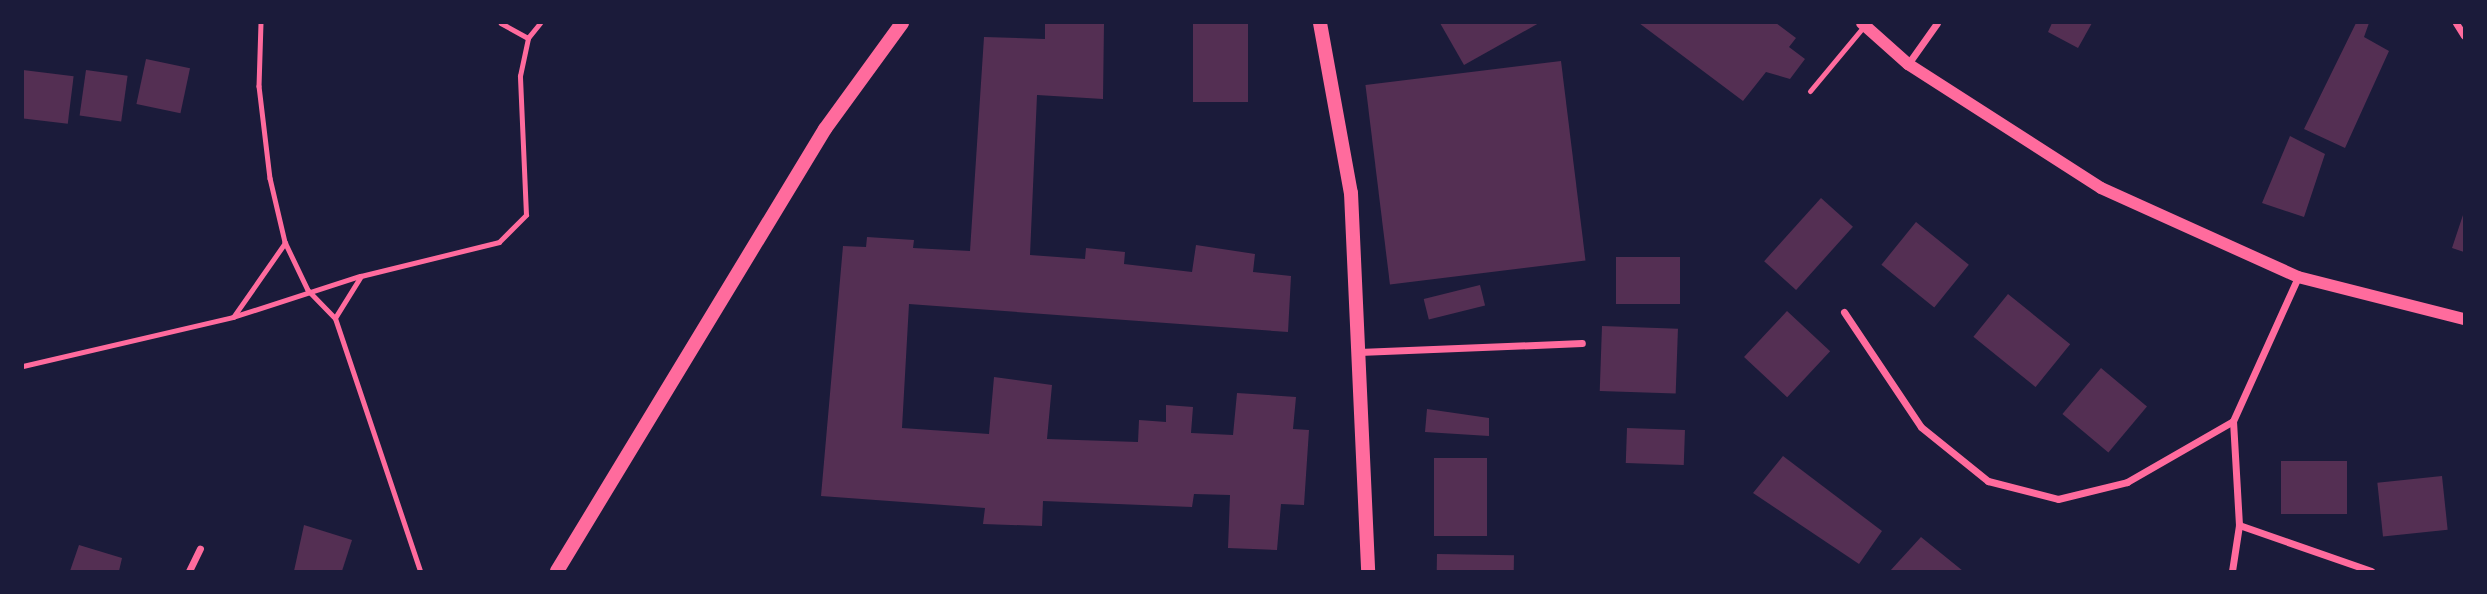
<!DOCTYPE html>
<style>
body{margin:0}
#map{position:relative;width:2487px;height:594px;overflow:hidden;background:#1b1b3a;font-family:"DejaVu Sans",sans-serif}
div>[style]{position:absolute}
[style*='--x']{left:calc(var(--x)*1px);top:calc(var(--y)*1px);width:calc(var(--w)*1px);rotate:calc(var(--a)*1deg)}
.building>*{inset:0;background:#542f53;transform-origin:0 0}
.path>*{height:4.5px;margin:-2.25px;padding:0 2.25px;transform-origin:2.25px;border-radius:2.25px;background:#ff6b9d}
.service>*{height:5px;margin:-2.5px;padding:0 2.5px;transform-origin:2.5px;border-radius:2.5px;background:#ff6b9d}
.minor>*{height:7px;margin:-3.5px;padding:0 3.5px;transform-origin:3.5px;border-radius:3.5px;background:#ff6b9d}
.tertiary>*{height:12px;margin:-6px;padding:0 6px;transform-origin:6px;border-radius:6px;background:#ff6b9d}
.secondary>*{height:14px;margin:-7px;padding:0 7px;transform-origin:7px;border-radius:7px;background:#ff6b9d}
span{translate:-50% -50%;white-space:nowrap;text-align:center;line-height:1.15;-webkit-text-stroke:5px #1b1b3a;paint-order:stroke}
.frame{position:absolute;inset:0;border:24px solid #1b1b3a;pointer-events:none}
</style>
<div id="map">
<div class="building">
<i style="clip-path:polygon(1045px 23px,1104px 23px,1103px 99px,1037px 95px,1030px 255px,1085px 259px,1086px 248px,1125px 252px,1124px 264px,1192px 272px,1196px 245px,1255px 254px,1253px 272px,1291px 276px,1288px 332px,909px 304px,902px 428px,989px 434px,994px 377px,1052px 385px,1047px 439px,1138px 442px,1139px 420px,1166px 422px,1166px 405px,1193px 407px,1191px 433px,1233px 435px,1237px 393px,1296px 397px,1293px 429px,1309px 430px,1304px 505px,1281px 504px,1277px 550px,1228px 548px,1230px 495px,1194px 494px,1192px 507px,1043px 501px,1042px 526px,983px 524px,985px 508px,821px 496px,843px 246px,866px 247px,867px 237px,914px 240px,913px 248px,970px 251px,984px 37px,1045px 39px)"></i>
<i style="left:1193px;top:23px;width:55px;height:79px"></i>
<i style="clip-path:polygon(1440px 23px,1539px 23px,1464px 65px)"></i>
<i style="clip-path:polygon(1639px 23px,1776px 23px,1796px 38px,1789px 47px,1805px 59px,1790px 79px,1766px 72px,1743px 101px)"></i>
<i style="clip-path:polygon(2052px 23px,2092px 23px,2078px 48px,2048px 32px)"></i>
<i style="clip-path:polygon(2356px 23px,2369px 23px,2364px 37px,2389px 51px,2345px 148px,2304px 129px)"></i>
<i style="left:146px;top:59px;width:45px;height:46px;rotate:12deg"></i>
<i style="left:1561px;top:61px;width:201px;height:197px;rotate:83deg"></i>
<i style="left:23px;top:70px;width:51px;height:48px;rotate:7deg"></i>
<i style="left:86px;top:70px;width:42px;height:46px;rotate:8deg"></i>
<i style="clip-path:polygon(2290px 136px,2325px 154px,2304px 217px,2262px 203px)"></i>
<i style="left:1821px;top:198px;width:43px;height:85px;rotate:42deg"></i>
<i style="clip-path:polygon(2464px 212px,2464px 252px,2452px 248px)"></i>
<i style="left:1916px;top:222px;width:68px;height:55px;rotate:39deg"></i>
<i style="left:1680px;top:257px;width:47px;height:64px;rotate:90deg"></i>
<i style="left:1480px;top:285px;width:21px;height:58px;rotate:76deg"></i>
<i style="left:2008px;top:294px;width:80px;height:55px;rotate:39deg"></i>
<i style="left:1787px;top:311px;width:59px;height:63px;rotate:43deg"></i>
<i style="left:1602px;top:326px;width:76px;height:65px;rotate:2deg"></i>
<i style="left:2101px;top:368px;width:60px;height:60px;rotate:40deg"></i>
<i style="clip-path:polygon(1427px 409px,1489px 418px,1489px 436px,1425px 432px)"></i>
<i style="left:1627px;top:428px;width:58px;height:35px;rotate:2deg"></i>
<i style="clip-path:polygon(1783px 456px,1882px 531px,1859px 564px,1753px 493px)"></i>
<i style="left:1434px;top:458px;width:53px;height:78px"></i>
<i style="left:2347px;top:461px;width:53px;height:66px;rotate:90deg"></i>
<i style="left:2442px;top:476px;width:54px;height:65px;rotate:84deg"></i>
<i style="clip-path:polygon(304px 525px,352px 540px,342px 571px,294px 571px)"></i>
<i style="clip-path:polygon(1921px 537px,1963px 571px,1890px 571px)"></i>
<i style="clip-path:polygon(79px 545px,122px 558px,119px 571px,70px 571px)"></i>
<i style="left:1437px;top:554px;width:77px;height:17px;rotate:1deg"></i>
</div>
<div class="path">
<i style="--x:261;--y:23;--w:63;--a:91.8"></i>
<i style="--x:259;--y:86;--w:93;--a:83.2"></i>
<i style="--x:270;--y:178;--w:66;--a:76.8"></i>
<i style="--x:285;--y:242;--w:53;--a:64.4"></i>
<i style="--x:308;--y:290;--w:39;--a:46"></i>
<i style="--x:501;--y:23;--w:31;--a:29"></i>
<i style="--x:234;--y:316;--w:89;--a:-55.1"></i>
<i style="--x:23;--y:366;--w:216;--a:-13.1"></i>
<i style="--x:233;--y:317;--w:133;--a:-17.9"></i>
<i style="--x:420;--y:571;--w:267;--a:-108.6"></i>
<i style="--x:335;--y:318;--w:49;--a:-58.2"></i>
<i style="--x:361;--y:276;--w:142;--a:-13.8"></i>
<i style="--x:499;--y:242;--w:38;--a:-45"></i>
<i style="--x:526;--y:215;--w:139;--a:-92.5"></i>
<i style="--x:520;--y:76;--w:39;--a:-78"></i>
<i style="--x:528;--y:38;--w:19;--a:-51"></i>
</div>
<div class="service">
<i style="--x:1810;--y:91;--w:86;--a:-50.2"></i>
</div>
<div class="minor">
<i style="--x:2456;--y:23;--w:15;--a:58"></i>
<i style="--x:1908;--y:64;--w:50;--a:-54.7"></i>
<i style="--x:1844;--y:312;--w:138;--a:56.2"></i>
<i style="--x:1921;--y:427;--w:86;--a:38.9"></i>
<i style="--x:1988;--y:481;--w:72;--a:14.4"></i>
<i style="--x:2058;--y:499;--w:71;--a:-13.8"></i>
<i style="--x:2127;--y:482;--w:122;--a:-29.9"></i>
<i style="--x:1359;--y:352;--w:223;--a:-2.3"></i>
<i style="--x:2239;--y:525;--w:140;--a:19.2"></i>
<i style="--x:189;--y:571;--w:25;--a:-64"></i>
<i style="--x:2232;--y:571;--w:47;--a:-81.3"></i>
<i style="--x:2239;--y:525;--w:104;--a:-93.3"></i>
<i style="--x:2233;--y:421;--w:158;--a:-65.7"></i>
</div>
<div class="tertiary">
<i style="--x:1862;--y:23;--w:62;--a:41.7"></i>
<i style="--x:1908;--y:64;--w:229;--a:32.7"></i>
<i style="--x:2101;--y:188;--w:216;--a:24.3"></i>
<i style="--x:2298;--y:277;--w:171;--a:14.2"></i>
</div>
<div class="secondary">
<i style="--x:1320;--y:23;--w:173;--a:79.7"></i>
<i style="--x:1351;--y:193;--w:378;--a:87.4"></i>
<i style="--x:557;--y:571;--w:517;--a:-58.77"></i>
<i style="--x:825;--y:129;--w:131;--a:-54"></i>
</div>
<div class="frame"></div>
</div>
